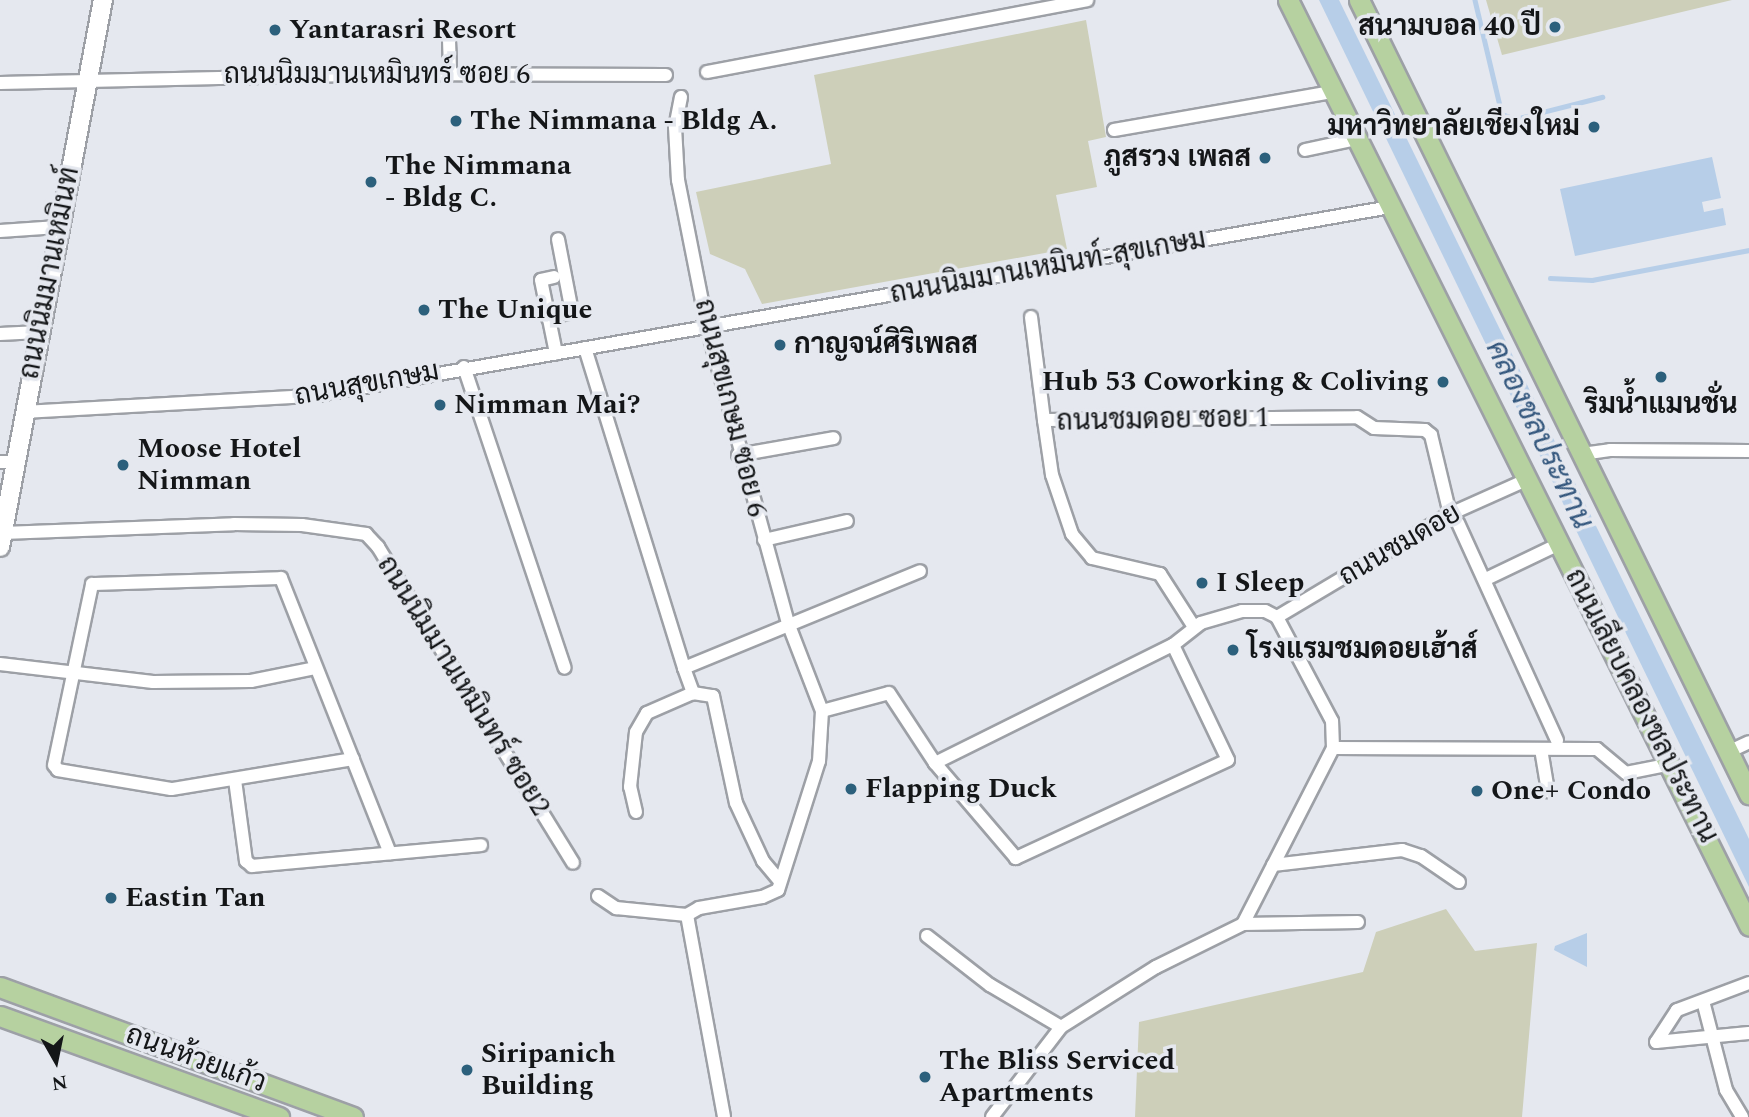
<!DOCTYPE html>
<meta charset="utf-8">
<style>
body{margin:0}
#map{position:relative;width:1749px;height:1117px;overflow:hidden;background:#e5e8ef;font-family:Spectral,Sarabun,serif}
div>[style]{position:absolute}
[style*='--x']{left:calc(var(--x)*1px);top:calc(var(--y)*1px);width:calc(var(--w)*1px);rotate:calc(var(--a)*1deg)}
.green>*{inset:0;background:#cdcfb9}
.water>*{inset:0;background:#b7cee8}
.stream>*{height:4.5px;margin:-2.25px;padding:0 2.25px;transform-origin:2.25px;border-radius:2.25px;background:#b7cee8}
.roads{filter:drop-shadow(2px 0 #9da0a6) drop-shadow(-2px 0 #9da0a6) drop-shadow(0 2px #9da0a6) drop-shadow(0 -2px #9da0a6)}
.minor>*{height:12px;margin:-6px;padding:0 6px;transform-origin:6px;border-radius:6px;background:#fff}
.secondary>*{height:18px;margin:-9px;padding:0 9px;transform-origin:9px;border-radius:9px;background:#fff}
.primary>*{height:19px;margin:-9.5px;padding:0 9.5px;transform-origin:9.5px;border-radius:9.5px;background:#b6d1a0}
.dots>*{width:19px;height:19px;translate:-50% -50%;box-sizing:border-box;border:4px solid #e5e8ef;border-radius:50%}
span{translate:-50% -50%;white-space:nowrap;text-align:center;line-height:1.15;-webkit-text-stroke:7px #e5e8ef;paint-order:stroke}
.poi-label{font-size:28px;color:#141618;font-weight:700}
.right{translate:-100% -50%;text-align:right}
.left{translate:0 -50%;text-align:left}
.street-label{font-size:28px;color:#141618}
.water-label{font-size:30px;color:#35587e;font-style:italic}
.north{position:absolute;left:21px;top:1026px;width:70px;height:70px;-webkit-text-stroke:5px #e5e8ef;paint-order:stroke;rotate:171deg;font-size:19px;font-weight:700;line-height:28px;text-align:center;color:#141618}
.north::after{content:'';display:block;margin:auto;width:24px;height:32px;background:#141618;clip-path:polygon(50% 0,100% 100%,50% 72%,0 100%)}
</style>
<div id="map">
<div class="green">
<i style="clip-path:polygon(1486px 0,1732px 0,1502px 55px)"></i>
<i style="clip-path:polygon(1086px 20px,1106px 137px,1088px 141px,1097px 187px,1056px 195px,1067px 249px,762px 304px,745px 269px,710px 254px,696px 192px,831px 164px,814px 75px)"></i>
<i style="clip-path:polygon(1446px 909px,1475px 951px,1537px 943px,1522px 1117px,1135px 1117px,1139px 1022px,1363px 972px,1376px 932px)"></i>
</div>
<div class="water">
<i style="clip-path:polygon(1319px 0,1339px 0,1749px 839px,1749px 887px)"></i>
<i style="clip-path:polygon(1712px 157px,1721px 198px,1702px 202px,1704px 212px,1723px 208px,1726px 225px,1575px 256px,1560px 189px)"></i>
<i style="clip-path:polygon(1587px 933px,1587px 967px,1554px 950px,1555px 946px)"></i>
</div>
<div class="stream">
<i style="--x:1475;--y:0;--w:117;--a:76.7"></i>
<i style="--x:1502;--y:114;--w:14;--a:21"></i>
<i style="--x:1515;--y:119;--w:90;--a:-14.2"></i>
<i style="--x:1550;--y:278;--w:42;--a:2.7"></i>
<i style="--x:1592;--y:280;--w:160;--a:-10.8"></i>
</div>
<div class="roads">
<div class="minor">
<i style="--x:449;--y:40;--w:34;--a:88"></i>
<i style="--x:707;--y:72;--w:387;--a:-10.7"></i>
<i style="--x:0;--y:83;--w:394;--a:-1.3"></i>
<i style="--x:394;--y:74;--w:272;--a:0.2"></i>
<i style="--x:681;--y:97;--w:31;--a:101"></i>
<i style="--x:675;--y:127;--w:53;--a:86.8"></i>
<i style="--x:678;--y:180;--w:150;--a:78.8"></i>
<i style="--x:707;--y:327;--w:307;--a:74.7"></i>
<i style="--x:788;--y:623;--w:94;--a:68.9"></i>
<i style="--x:822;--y:711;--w:50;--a:93.4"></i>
<i style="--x:819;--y:761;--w:135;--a:107.6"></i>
<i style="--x:778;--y:890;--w:17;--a:156"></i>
<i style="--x:762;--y:897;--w:64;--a:170.1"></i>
<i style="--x:699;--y:908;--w:14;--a:150"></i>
<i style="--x:687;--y:915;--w:205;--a:79.6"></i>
<i style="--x:1114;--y:130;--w:221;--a:-9.9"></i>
<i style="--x:1305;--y:150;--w:52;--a:-12.2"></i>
<i style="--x:0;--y:231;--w:58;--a:-3.9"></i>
<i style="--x:554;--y:277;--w:13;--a:167"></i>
<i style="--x:541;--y:280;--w:75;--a:78.4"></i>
<i style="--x:1031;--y:317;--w:104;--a:82.8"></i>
<i style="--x:548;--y:318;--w:25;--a:-14"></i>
<i style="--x:572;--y:312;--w:74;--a:-100.9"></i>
<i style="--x:0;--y:334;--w:39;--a:-3"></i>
<i style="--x:585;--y:348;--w:335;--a:72.8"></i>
<i style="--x:684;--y:668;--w:27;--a:70"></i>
<i style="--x:693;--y:693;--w:20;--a:9"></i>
<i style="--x:713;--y:696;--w:109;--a:77.9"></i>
<i style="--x:736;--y:803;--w:64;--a:65"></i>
<i style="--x:763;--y:861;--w:26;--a:50"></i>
<i style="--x:464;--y:367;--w:317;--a:71.5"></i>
<i style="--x:25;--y:412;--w:288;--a:-3.2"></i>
<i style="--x:313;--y:396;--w:1093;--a:-9.95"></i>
<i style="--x:1582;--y:454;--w:28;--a:-8"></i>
<i style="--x:1610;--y:450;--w:139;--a:0.4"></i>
<i style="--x:738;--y:455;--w:97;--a:-10"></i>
<i style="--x:0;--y:462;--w:15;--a:0"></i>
<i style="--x:1458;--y:523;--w:239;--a:65.5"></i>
<i style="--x:3;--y:533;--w:231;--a:-2.2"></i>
<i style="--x:234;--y:524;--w:68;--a:0.8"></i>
<i style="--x:302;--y:525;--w:65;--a:8"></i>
<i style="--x:366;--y:534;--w:18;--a:47"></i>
<i style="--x:378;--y:547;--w:371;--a:58.3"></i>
<i style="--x:764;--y:540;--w:85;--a:-12.9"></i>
<i style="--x:1486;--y:579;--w:81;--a:-25.6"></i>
<i style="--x:1277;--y:617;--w:201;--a:-30.8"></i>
<i style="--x:1450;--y:514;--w:83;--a:-24.1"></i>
<i style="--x:1194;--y:627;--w:63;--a:-122.7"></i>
<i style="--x:1160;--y:574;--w:70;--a:-166.8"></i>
<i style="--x:1092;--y:558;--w:31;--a:-130"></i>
<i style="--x:1072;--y:534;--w:62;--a:-108.7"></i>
<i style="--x:1052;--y:475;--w:56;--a:-98.3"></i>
<i style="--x:1044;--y:420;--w:313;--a:-0.5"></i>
<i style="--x:1357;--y:417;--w:20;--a:33"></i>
<i style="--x:1374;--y:428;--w:51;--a:2.2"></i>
<i style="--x:1425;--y:430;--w:8;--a:40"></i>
<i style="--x:1431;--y:435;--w:81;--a:76.5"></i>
<i style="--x:0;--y:664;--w:154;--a:6.7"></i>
<i style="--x:153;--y:682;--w:98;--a:-0.6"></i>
<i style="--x:251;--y:681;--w:65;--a:-11.5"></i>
<i style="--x:684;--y:668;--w:255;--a:-22.3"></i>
<i style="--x:822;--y:711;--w:69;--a:-15"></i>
<i style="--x:889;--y:693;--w:84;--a:56.7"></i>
<i style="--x:1333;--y:748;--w:264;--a:0.2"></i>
<i style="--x:1597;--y:749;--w:38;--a:40"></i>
<i style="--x:1626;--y:773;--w:47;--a:-11.1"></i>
<i style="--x:1541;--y:749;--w:43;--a:80.5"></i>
<i style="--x:1728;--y:752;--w:23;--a:-25"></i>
<i style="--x:353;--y:759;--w:184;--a:170.6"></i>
<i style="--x:171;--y:789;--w:115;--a:-170.5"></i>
<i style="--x:58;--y:770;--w:6;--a:-129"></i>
<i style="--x:54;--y:765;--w:185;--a:-78.1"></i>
<i style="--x:92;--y:584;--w:189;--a:-1.8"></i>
<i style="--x:281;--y:578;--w:296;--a:68.4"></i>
<i style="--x:235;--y:780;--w:82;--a:82.3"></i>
<i style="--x:246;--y:861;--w:8;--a:40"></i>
<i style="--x:252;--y:866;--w:230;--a:-5.2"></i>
<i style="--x:636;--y:812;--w:26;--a:-103"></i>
<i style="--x:630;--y:787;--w:55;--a:-83.8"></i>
<i style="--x:636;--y:732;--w:22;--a:-60"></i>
<i style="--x:647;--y:713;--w:50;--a:-23.5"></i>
<i style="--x:1273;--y:865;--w:130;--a:-6.6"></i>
<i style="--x:1402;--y:850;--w:20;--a:18"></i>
<i style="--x:1421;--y:856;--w:46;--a:34.4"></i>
<i style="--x:598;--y:896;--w:22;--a:34"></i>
<i style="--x:616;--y:908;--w:71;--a:5.6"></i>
<i style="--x:1243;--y:924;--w:115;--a:-1"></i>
<i style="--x:927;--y:936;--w:80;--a:37.9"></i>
<i style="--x:990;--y:985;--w:82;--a:30.6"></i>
<i style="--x:1749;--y:983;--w:77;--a:159.4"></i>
<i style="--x:1677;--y:1010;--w:38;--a:123"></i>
<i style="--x:1656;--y:1042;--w:93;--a:-5.5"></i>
<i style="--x:1703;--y:1001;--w:92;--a:75.5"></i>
<i style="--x:1726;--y:1090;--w:31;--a:59"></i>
<i style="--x:992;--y:1117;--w:113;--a:-52.5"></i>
<i style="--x:1061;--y:1027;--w:112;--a:-32.3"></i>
<i style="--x:1156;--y:967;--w:97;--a:-26.3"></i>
<i style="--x:1243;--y:924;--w:198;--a:-62.9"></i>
<i style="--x:1333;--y:748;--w:27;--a:-92"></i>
<i style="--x:1332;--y:721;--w:118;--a:-117.9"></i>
<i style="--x:1277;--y:617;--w:13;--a:-153"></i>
<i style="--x:1265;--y:611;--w:23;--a:180"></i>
<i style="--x:1242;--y:611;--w:43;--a:163.7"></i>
<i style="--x:1201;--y:623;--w:36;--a:142"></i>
<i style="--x:1173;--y:645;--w:127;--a:64.4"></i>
<i style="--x:1228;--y:760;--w:234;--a:155.2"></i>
<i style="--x:1016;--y:858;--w:125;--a:-130.5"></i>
<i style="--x:935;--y:763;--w:266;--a:-26.4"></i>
</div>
<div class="secondary">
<i style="--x:0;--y:547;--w:557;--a:-79.34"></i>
</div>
<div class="primary">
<i style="--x:1288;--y:0;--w:1034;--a:63.51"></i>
<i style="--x:1359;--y:0;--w:885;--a:63.84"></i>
<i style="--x:0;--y:987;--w:376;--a:20.2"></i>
<i style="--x:0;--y:1016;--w:297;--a:19.9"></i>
</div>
</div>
<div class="dots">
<i style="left:1555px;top:27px;background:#2c607c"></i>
<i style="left:275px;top:30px;background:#2c607c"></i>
<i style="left:456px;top:121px;background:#2c607c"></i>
<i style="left:1594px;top:127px;background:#2c607c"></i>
<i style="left:1265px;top:158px;background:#2c607c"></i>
<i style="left:371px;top:182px;background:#2c607c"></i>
<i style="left:424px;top:310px;background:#2c607c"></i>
<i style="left:780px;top:345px;background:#2c607c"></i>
<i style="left:1661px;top:377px;background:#2c607c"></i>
<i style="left:1443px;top:382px;background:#2c607c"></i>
<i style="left:440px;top:405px;background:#2c607c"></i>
<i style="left:123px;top:465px;background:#2c607c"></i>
<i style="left:1202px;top:583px;background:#2c607c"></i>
<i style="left:1233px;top:650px;background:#2c607c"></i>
<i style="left:851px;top:789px;background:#2c607c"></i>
<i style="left:1477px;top:791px;background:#2c607c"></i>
<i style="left:111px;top:898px;background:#2c607c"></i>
<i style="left:467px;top:1070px;background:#2c607c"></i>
<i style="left:925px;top:1077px;background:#2c607c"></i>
</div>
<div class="poi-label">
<span class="right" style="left:1541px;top:27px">สนามบอล 40 ปี</span>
<span class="left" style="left:289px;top:30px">Yantarasri Resort</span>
<span class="left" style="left:470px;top:121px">The Nimmana - Bldg A.</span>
<span class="right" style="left:1580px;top:127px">มหาวิทยาลัยเชียงใหม่</span>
<span class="right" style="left:1251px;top:158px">ภูสรวง เพลส</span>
<span class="left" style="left:385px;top:182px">The Nimmana<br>- Bldg C.</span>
<span class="left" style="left:438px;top:310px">The Unique</span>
<span class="left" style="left:794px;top:345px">กาญจน์ศิริเพลส</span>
<span class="right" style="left:1429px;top:382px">Hub 53 Coworking &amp; Coliving</span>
<span class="left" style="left:454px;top:405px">Nimman Mai?</span>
<span style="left:1661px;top:405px">ริมน้ำแมนชั่น</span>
<span class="left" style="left:137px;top:465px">Moose Hotel<br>Nimman</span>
<span class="left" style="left:1216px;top:583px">I Sleep</span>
<span class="left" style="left:1247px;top:650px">โรงแรมชมดอยเฮ้าส์</span>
<span class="left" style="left:865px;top:789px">Flapping Duck</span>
<span class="left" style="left:1491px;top:791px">One+ Condo</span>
<span class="left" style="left:125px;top:898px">Eastin Tan</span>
<span class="left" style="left:481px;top:1070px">Siripanich<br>Building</span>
<span class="left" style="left:939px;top:1077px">The Bliss Serviced<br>Apartments</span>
</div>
<div class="street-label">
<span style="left:377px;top:75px">ถนนนิมมานเหมินทร์ ซอย 6</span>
<span style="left:1048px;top:267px;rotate:-10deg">ถนนนิมมานเหมินท์-สุขเกษม</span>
<span style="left:50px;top:273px;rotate:-79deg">ถนนนิมมานเหมินท์</span>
<span style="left:367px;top:384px;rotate:-10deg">ถนนสุขเกษม</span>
<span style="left:730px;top:408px;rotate:76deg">ถนนสุขเกษม ซอย 6</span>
<span style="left:1163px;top:420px;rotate:-1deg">ถนนชมดอย ซอย 1</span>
<span style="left:1400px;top:545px;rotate:-30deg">ถนนชมดอย</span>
<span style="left:463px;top:686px;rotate:58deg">ถนนนิมมานเหมินทร์ ซอย2</span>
<span style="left:1641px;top:706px;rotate:63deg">ถนนเลียบคลองชลประทาน</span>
<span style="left:196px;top:1059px;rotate:20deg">ถนนห้วยแก้ว</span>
</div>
<div class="water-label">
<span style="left:1539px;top:435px;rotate:64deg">คลองชลประทาน</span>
</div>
<div class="north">N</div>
</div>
